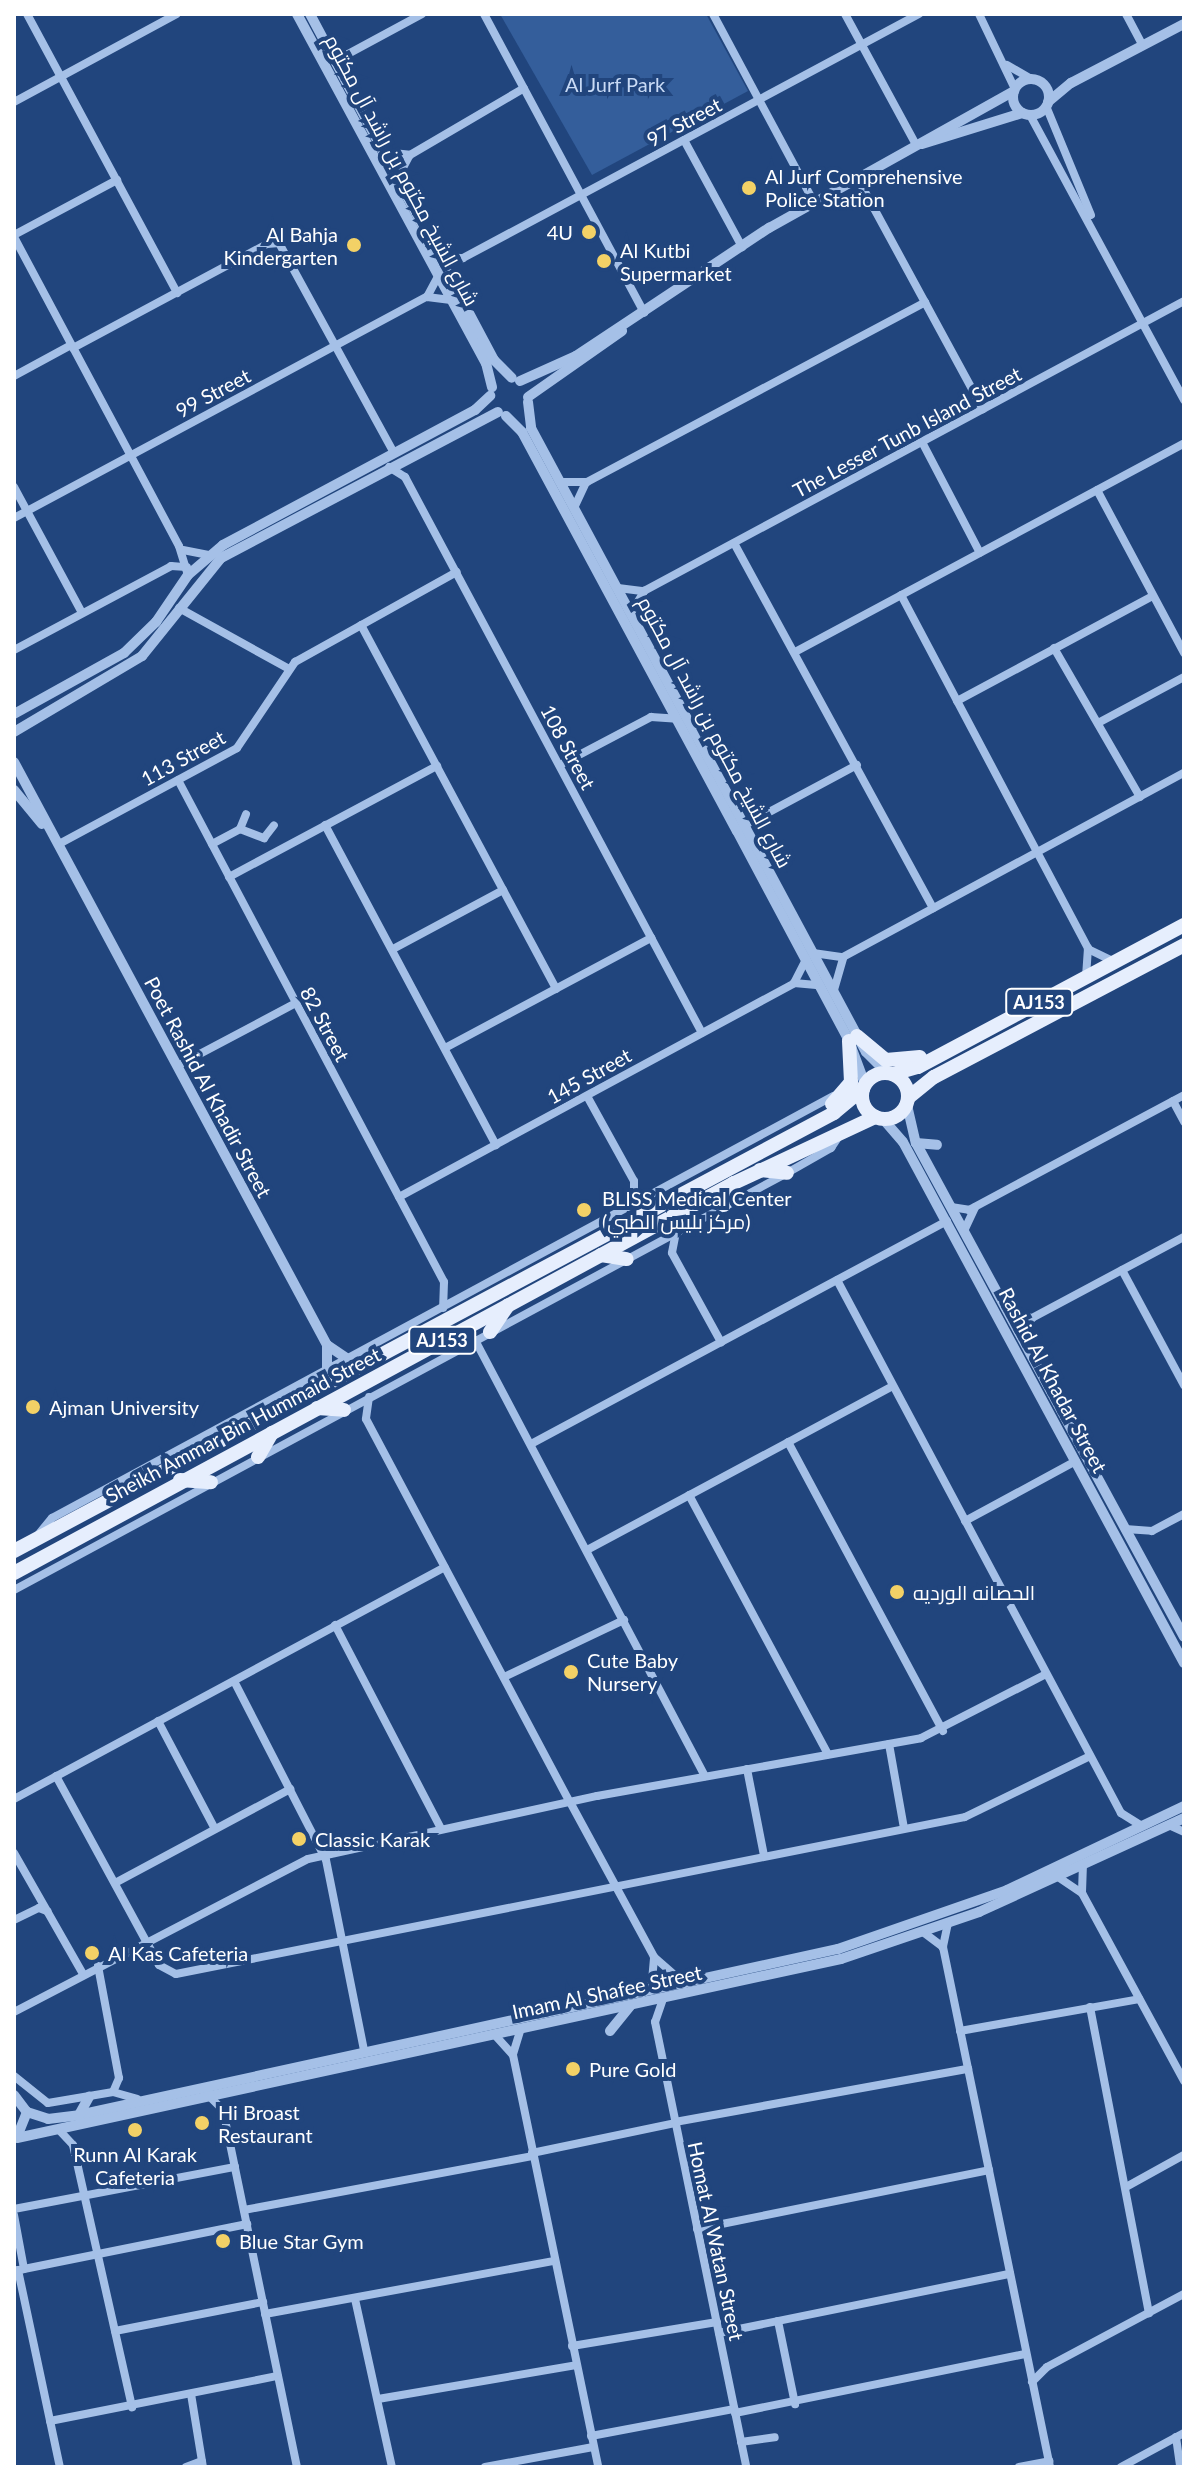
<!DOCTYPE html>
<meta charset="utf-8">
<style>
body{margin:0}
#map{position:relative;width:1198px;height:2481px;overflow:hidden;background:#21457d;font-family:Lato,Cairo,sans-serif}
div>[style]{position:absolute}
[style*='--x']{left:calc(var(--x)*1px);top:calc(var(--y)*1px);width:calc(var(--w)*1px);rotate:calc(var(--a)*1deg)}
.green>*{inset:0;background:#345e9b}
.minor>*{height:8px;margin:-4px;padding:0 4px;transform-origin:4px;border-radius:4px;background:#a5c0e7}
.tertiary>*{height:10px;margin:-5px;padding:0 5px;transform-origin:5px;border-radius:5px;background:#a5c0e7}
.tertiary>.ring{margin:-5px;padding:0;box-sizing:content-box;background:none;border:10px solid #a5c0e7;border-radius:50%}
.primary>*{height:14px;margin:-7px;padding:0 7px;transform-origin:7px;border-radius:7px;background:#e6eefd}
.primary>.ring{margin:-7px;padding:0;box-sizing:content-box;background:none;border:14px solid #e6eefd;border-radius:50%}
.dots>*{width:22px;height:22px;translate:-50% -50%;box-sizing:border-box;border:4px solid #21457d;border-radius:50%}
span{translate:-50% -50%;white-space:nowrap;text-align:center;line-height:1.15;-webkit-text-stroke:8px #21457d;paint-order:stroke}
.shield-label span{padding:2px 6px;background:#21457d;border:2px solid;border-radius:6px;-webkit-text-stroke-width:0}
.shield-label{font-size:18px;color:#fff;font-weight:700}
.park-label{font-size:20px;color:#c8daf5}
.street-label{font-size:20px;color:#fff}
.poi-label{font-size:20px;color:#fff}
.left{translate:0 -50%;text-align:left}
.right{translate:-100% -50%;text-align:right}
.frame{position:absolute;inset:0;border:16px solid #fff;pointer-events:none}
</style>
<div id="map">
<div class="green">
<i style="clip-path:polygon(500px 14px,706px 14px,748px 91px,592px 175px)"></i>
</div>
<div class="minor">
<i style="--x:27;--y:14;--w:317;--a:61.7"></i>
<i style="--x:484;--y:14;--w:339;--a:61.8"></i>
<i style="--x:713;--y:14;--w:213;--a:61.8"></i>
<i style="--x:845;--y:14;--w:149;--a:61.5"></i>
<i style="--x:979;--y:14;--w:83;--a:64.4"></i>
<i style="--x:1126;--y:14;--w:36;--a:62"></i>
<i style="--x:335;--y:61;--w:99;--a:-28.4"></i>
<i style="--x:1007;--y:65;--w:30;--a:30"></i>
<i style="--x:14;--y:102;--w:185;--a:-28.4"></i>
<i style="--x:1046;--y:106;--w:118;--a:67.6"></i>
<i style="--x:1030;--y:115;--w:324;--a:61.6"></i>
<i style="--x:684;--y:140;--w:122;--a:61.5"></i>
<i style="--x:383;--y:152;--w:27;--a:6"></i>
<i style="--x:397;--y:179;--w:27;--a:-62"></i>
<i style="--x:410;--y:155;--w:132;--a:-30.4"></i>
<i style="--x:858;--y:179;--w:262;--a:61.5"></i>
<i style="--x:14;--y:235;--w:117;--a:-28.1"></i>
<i style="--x:14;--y:237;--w:350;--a:61.9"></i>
<i style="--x:179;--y:546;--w:30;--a:73"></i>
<i style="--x:438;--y:256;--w:25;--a:5"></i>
<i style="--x:463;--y:258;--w:517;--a:-28.15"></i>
<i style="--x:427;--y:297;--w:24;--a:-62"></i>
<i style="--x:73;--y:348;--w:220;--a:-28.2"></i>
<i style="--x:267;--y:244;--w:12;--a:-5"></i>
<i style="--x:279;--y:243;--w:239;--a:61.3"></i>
<i style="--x:14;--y:376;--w:65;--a:-28.5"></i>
<i style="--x:922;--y:442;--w:125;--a:62.4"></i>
<i style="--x:389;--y:467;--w:19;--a:32"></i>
<i style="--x:405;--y:477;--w:630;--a:61.89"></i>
<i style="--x:560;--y:482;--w:27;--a:0"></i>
<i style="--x:587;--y:482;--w:383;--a:-28"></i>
<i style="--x:14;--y:487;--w:143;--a:61.6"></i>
<i style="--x:1097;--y:490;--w:185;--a:61.9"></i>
<i style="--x:574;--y:508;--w:26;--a:-65"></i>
<i style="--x:14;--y:518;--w:468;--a:-28.2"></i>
<i style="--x:427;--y:297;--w:24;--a:7"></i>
<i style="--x:734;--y:543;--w:416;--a:61.4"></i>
<i style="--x:183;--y:550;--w:26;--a:11"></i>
<i style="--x:618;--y:588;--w:26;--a:7"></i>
<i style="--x:901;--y:595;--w:399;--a:62.1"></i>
<i style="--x:1088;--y:948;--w:27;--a:94"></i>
<i style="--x:179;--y:608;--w:126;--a:29"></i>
<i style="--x:631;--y:613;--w:26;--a:-59"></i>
<i style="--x:644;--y:591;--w:613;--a:-28.24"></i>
<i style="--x:361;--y:625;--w:413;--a:61.8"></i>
<i style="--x:1054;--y:648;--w:172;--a:60"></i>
<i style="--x:14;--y:650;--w:178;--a:-28.1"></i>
<i style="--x:171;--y:566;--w:16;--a:4"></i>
<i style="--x:795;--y:652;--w:442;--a:-28.2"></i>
<i style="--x:957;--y:701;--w:222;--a:-28.2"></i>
<i style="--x:1098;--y:723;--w:98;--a:-28.1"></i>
<i style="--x:560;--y:765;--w:103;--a:-27.8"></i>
<i style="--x:651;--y:717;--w:26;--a:4"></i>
<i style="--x:178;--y:780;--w:568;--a:62.08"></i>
<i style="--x:444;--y:1282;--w:26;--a:92"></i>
<i style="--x:325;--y:825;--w:363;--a:61.9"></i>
<i style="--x:745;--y:825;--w:127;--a:-28.2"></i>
<i style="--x:240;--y:829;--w:26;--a:21"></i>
<i style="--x:264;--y:838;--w:16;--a:-52"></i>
<i style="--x:59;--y:844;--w:202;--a:-28.3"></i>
<i style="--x:237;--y:748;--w:104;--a:-56"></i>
<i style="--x:295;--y:662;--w:185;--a:-29.1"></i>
<i style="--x:212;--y:844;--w:32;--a:-28"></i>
<i style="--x:240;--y:829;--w:16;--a:-68"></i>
<i style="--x:229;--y:877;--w:236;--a:-28.1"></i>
<i style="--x:393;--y:949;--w:125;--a:-28.2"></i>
<i style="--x:1088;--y:949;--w:30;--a:26"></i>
<i style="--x:813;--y:953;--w:30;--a:8"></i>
<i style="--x:843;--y:957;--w:387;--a:-28.4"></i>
<i style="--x:794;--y:983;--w:25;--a:5"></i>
<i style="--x:834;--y:990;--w:33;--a:-74"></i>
<i style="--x:445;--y:1048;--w:234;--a:-28.1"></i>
<i style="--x:177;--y:1066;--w:135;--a:-27.9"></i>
<i style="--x:587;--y:1096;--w:97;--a:61.1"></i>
<i style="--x:634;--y:1181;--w:24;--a:90"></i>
<i style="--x:1173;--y:1101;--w:24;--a:62"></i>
<i style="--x:399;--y:1197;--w:449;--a:-28.4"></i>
<i style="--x:794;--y:983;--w:27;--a:-63"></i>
<i style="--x:951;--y:1207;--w:18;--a:9"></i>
<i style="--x:969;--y:1210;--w:244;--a:-28.1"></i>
<i style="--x:964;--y:1231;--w:26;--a:-65"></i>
<i style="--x:676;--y:1232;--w:21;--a:101"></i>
<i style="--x:672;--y:1253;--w:102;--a:61.2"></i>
<i style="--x:1122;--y:1270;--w:131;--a:61.7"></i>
<i style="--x:837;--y:1280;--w:604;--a:61.95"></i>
<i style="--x:1121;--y:1813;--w:25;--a:32"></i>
<i style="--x:1009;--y:1312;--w:24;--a:15"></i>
<i style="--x:1032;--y:1318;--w:172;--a:-28.1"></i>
<i style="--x:475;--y:1340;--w:493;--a:62.2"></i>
<i style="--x:369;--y:1397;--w:22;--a:98"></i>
<i style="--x:366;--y:1419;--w:434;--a:62"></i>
<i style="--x:570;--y:1802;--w:176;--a:61.5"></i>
<i style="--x:654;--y:1957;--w:41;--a:41.1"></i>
<i style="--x:788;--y:1442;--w:328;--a:61.8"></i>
<i style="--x:531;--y:1444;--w:472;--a:-28.2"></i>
<i style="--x:689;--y:1495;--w:294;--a:61.8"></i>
<i style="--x:965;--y:1521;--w:126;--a:-28.4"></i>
<i style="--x:1125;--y:1529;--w:27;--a:4"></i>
<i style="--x:1152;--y:1531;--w:36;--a:-28"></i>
<i style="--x:38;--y:1535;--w:22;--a:-51"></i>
<i style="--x:52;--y:1518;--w:888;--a:-28.38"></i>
<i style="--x:587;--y:1550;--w:347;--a:-28.2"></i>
<i style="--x:14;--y:1590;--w:878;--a:-28.34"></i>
<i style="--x:787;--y:1173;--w:51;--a:-29.6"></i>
<i style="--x:831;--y:1148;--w:18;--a:-56"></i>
<i style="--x:335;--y:1625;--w:230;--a:62.5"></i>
<i style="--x:504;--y:1677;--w:133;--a:-25.4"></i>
<i style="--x:234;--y:1681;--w:201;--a:62.8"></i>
<i style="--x:326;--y:1860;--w:195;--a:78.7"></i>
<i style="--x:158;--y:1721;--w:122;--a:62.2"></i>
<i style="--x:889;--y:1744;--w:85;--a:79.9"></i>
<i style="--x:747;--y:1769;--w:89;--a:78.9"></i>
<i style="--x:56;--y:1776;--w:215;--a:61.4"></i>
<i style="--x:159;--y:1965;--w:19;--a:28"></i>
<i style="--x:176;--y:1974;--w:804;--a:-11.25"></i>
<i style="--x:965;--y:1817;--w:139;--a:-26"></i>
<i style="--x:14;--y:1799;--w:489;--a:-28.3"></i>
<i style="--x:1169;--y:1825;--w:17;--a:25"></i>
<i style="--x:14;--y:1853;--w:139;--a:60.3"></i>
<i style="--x:1058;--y:1877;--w:29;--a:34"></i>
<i style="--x:1082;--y:1893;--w:214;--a:61.5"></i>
<i style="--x:115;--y:1883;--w:199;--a:-28.2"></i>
<i style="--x:1082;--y:1892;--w:27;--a:-88"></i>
<i style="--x:14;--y:1920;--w:28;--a:-26"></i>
<i style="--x:39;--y:1908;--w:9;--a:21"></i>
<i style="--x:948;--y:1923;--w:25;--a:102"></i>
<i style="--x:943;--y:1947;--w:531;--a:78.37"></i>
<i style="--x:923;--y:1932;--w:25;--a:37"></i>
<i style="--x:98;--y:1966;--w:114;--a:79.4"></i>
<i style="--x:119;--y:2078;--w:15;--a:113"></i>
<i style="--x:643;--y:1993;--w:15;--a:-53"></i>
<i style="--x:652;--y:1981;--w:23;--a:-85"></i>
<i style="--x:663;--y:1999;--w:24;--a:109"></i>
<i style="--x:655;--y:2022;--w:454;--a:78.4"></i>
<i style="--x:1090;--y:2007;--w:312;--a:79.1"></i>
<i style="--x:14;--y:2012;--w:331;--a:-27.5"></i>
<i style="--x:308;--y:1859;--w:296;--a:-12.3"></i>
<i style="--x:597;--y:1796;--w:329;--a:-10.1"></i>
<i style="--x:921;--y:1738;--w:140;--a:-27.1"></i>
<i style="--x:521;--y:2028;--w:28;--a:107"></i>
<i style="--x:513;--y:2055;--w:421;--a:78.3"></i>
<i style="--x:960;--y:2031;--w:182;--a:-10.1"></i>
<i style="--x:494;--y:2034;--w:27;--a:48"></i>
<i style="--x:14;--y:2076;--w:43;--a:38.5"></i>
<i style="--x:48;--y:2103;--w:66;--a:-9.6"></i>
<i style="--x:113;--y:2092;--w:25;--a:16"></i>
<i style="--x:207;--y:2094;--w:23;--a:45"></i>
<i style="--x:223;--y:2110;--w:365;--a:78.3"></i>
<i style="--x:675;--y:2122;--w:298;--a:-10.3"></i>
<i style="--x:60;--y:2131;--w:19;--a:47"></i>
<i style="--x:73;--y:2145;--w:269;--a:77.3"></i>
<i style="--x:532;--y:2153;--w:147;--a:-11.8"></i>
<i style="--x:1126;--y:2187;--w:66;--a:-28.9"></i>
<i style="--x:14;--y:2209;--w:225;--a:-10.8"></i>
<i style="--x:244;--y:2210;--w:293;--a:-10.6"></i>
<i style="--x:14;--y:2215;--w:55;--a:79.5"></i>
<i style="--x:697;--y:2229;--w:298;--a:-11.4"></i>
<i style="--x:18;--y:2270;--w:201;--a:78"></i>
<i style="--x:14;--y:2271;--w:238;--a:-11.4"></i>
<i style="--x:355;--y:2299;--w:172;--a:77.6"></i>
<i style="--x:265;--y:2314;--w:294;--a:-10.4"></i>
<i style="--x:778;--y:2321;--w:85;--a:78.4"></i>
<i style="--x:115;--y:2331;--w:151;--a:-11.1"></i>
<i style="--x:719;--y:2333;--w:297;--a:-11.5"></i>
<i style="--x:572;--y:2346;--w:147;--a:-9.4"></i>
<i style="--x:1032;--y:2382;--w:21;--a:-45"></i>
<i style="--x:1047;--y:2367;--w:155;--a:-28.1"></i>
<i style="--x:191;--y:2394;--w:74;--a:80.7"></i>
<i style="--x:378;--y:2399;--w:201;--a:-9.7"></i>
<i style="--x:735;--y:2413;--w:297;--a:-11.5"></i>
<i style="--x:50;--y:2421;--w:232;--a:-11.2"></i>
<i style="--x:591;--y:2436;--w:146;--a:-10.7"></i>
<i style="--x:1176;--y:2437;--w:30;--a:82"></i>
<i style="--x:741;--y:2442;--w:34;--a:-8"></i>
<i style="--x:186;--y:2467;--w:17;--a:-21"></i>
<i style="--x:485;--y:2467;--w:110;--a:-10.5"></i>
<i style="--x:1019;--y:2467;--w:31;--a:-11"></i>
<i style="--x:1121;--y:2467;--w:72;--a:-28.4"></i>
</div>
<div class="tertiary">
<i style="--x:297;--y:14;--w:397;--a:61.6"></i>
<i style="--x:486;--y:363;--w:25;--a:76"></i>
<i style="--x:310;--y:14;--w:392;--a:62"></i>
<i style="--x:494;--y:360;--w:25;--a:45"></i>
<i class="ring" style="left:1013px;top:79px;width:26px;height:26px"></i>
<i style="--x:1048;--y:102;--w:30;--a:-40"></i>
<i style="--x:1071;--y:83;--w:127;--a:-27.6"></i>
<i style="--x:922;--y:144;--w:105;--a:-17.2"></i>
<i style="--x:520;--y:381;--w:61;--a:-24.1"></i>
<i style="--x:576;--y:356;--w:232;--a:-33.6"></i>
<i style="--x:769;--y:228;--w:281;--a:-29.2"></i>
<i style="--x:528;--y:397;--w:115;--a:-35.1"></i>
<i style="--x:528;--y:402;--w:26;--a:83"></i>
<i style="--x:531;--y:428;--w:708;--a:61.77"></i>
<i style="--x:866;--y:1052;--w:28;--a:45"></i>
<i style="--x:506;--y:416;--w:23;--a:45"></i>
<i style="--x:522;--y:432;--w:453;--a:61.7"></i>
<i style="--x:737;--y:831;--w:238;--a:61.9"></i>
<i style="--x:849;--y:1041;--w:46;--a:69.6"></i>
<i style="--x:14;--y:714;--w:126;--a:-29"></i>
<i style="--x:124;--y:653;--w:45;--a:-44.1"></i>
<i style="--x:156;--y:622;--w:57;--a:-55.8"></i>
<i style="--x:188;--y:575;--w:46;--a:-40.6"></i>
<i style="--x:223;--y:545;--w:286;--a:-28.2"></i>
<i style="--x:475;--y:410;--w:21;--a:-43"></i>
<i style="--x:14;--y:732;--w:149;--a:-30.7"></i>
<i style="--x:142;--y:656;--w:126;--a:-51.1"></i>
<i style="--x:221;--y:558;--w:313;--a:-27.8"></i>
<i style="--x:14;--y:762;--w:662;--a:61.77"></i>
<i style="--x:327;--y:1345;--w:25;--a:34"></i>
<i style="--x:14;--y:790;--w:44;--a:50.5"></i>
<i style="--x:907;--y:1105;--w:39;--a:77"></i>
<i style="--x:916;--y:1143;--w:562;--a:61.52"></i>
<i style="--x:883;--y:1119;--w:30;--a:49"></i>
<i style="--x:903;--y:1142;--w:592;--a:61.66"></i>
<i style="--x:916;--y:1143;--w:21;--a:5"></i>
<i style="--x:327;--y:1370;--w:25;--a:-90"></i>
<i style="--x:610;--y:2031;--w:32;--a:-51"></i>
<i style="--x:14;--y:2095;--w:21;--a:53"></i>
<i style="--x:27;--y:2112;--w:27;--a:112"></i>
<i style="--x:27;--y:2112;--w:22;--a:18"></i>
<i style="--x:48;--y:2119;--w:31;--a:-7"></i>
<i style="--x:79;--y:2115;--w:777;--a:-12.34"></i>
<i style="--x:838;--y:1949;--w:179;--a:-19.2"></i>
<i style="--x:1007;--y:1890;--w:196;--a:-25.4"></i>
<i style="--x:79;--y:2115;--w:21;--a:-61"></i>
<i style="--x:17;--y:2138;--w:843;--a:-12.26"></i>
<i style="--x:841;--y:1959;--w:146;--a:-18.8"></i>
<i style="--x:979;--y:1912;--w:226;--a:-24.6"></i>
</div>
<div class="primary">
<i style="--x:857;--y:1036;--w:38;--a:40"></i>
<i style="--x:886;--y:1060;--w:34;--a:-5"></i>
<i class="ring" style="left:862px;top:1073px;width:32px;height:32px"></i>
<i style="--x:893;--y:1074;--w:26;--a:-16"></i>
<i style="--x:918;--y:1067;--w:302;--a:-28.1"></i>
<i style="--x:909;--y:1097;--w:32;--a:-39"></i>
<i style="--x:934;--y:1077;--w:283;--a:-27.8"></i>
<i style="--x:832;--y:1104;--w:29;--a:-49"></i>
<i style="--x:851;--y:1082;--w:41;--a:-92.8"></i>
<i style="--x:760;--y:1170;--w:27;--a:6"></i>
<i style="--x:724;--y:1205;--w:24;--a:-66"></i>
<i style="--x:601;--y:1255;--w:26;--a:9"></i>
<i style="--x:490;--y:1332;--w:32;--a:-56"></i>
<i style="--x:317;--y:1408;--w:27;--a:4"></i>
<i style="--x:258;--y:1457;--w:28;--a:-60"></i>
<i style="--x:180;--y:1480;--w:31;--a:4"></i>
<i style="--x:14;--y:1551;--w:930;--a:-28.11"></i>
<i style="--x:834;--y:1113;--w:38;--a:-40"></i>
<i style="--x:14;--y:1573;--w:819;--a:-28.44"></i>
<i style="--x:734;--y:1183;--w:156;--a:-25.1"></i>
</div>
<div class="dots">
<i style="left:749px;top:188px;background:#f3d166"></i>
<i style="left:589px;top:232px;background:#f3d166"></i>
<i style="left:354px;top:245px;background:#f3d166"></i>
<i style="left:604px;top:261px;background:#f3d166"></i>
<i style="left:584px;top:1210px;background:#f3d166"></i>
<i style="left:33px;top:1407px;background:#f3d166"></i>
<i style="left:897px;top:1592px;background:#f3d166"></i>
<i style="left:571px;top:1672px;background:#f3d166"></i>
<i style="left:299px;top:1839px;background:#f3d166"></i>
<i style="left:92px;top:1953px;background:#f3d166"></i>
<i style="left:573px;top:2069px;background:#f3d166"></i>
<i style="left:202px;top:2123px;background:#f3d166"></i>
<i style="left:135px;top:2130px;background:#f3d166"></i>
<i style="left:223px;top:2241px;background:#f3d166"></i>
</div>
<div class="shield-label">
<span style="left:1039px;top:1002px">AJ153</span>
<span style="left:442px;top:1340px">AJ153</span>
</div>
<div class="park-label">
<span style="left:615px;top:84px">Al Jurf Park</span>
</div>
<div class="street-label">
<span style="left:684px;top:122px;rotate:-28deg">97 Street</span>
<span style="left:402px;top:170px;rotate:62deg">شارع الشيخ مكتوم بن راشد آل مكتوم</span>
<span style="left:213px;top:393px;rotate:-28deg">99 Street</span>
<span style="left:907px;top:432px;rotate:-28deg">The Lesser Tunb Island Street</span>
<span style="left:715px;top:732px;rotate:62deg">شارع الشيخ مكتوم بن راشد آل مكتوم</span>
<span style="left:568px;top:747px;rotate:62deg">108 Street</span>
<span style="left:183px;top:758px;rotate:-29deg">113 Street</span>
<span style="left:325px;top:1024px;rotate:62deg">82 Street</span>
<span style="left:589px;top:1076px;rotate:-29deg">145 Street</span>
<span style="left:208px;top:1087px;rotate:62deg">Poet Rashid Al Khadir Street</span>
<span style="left:1053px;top:1380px;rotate:62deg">Rashid Al Khadar Street</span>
<span style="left:243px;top:1425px;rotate:-28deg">Sheikh Ammar Bin Hummaid Street</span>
<span style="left:607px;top:1992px;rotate:-12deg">Imam Al Shafee Street</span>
<span style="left:716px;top:2241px;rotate:78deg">Homat Al Watan Street</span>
</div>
<div class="poi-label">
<span class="left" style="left:765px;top:188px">Al Jurf Comprehensive<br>Police Station</span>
<span class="right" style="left:573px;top:232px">4U</span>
<span class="right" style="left:338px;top:246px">Al Bahja<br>Kindergarten</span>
<span class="left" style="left:620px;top:262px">Al Kutbi<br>Supermarket</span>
<span class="left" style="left:602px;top:1210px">BLISS Medical Center<br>(مركز بليس الطبي)</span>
<span class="left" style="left:49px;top:1407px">Ajman University</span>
<span class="left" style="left:913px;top:1592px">الحصانه الورديه</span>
<span class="left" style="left:587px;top:1672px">Cute Baby<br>Nursery</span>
<span class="left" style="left:315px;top:1839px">Classic Karak</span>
<span class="left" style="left:108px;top:1953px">Al Kas Cafeteria</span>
<span class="left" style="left:589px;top:2069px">Pure Gold</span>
<span class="left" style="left:218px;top:2124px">Hi Broast<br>Restaurant</span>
<span style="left:135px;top:2166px">Runn Al Karak<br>Cafeteria</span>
<span class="left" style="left:239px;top:2241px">Blue Star Gym</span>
</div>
<div class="frame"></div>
</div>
